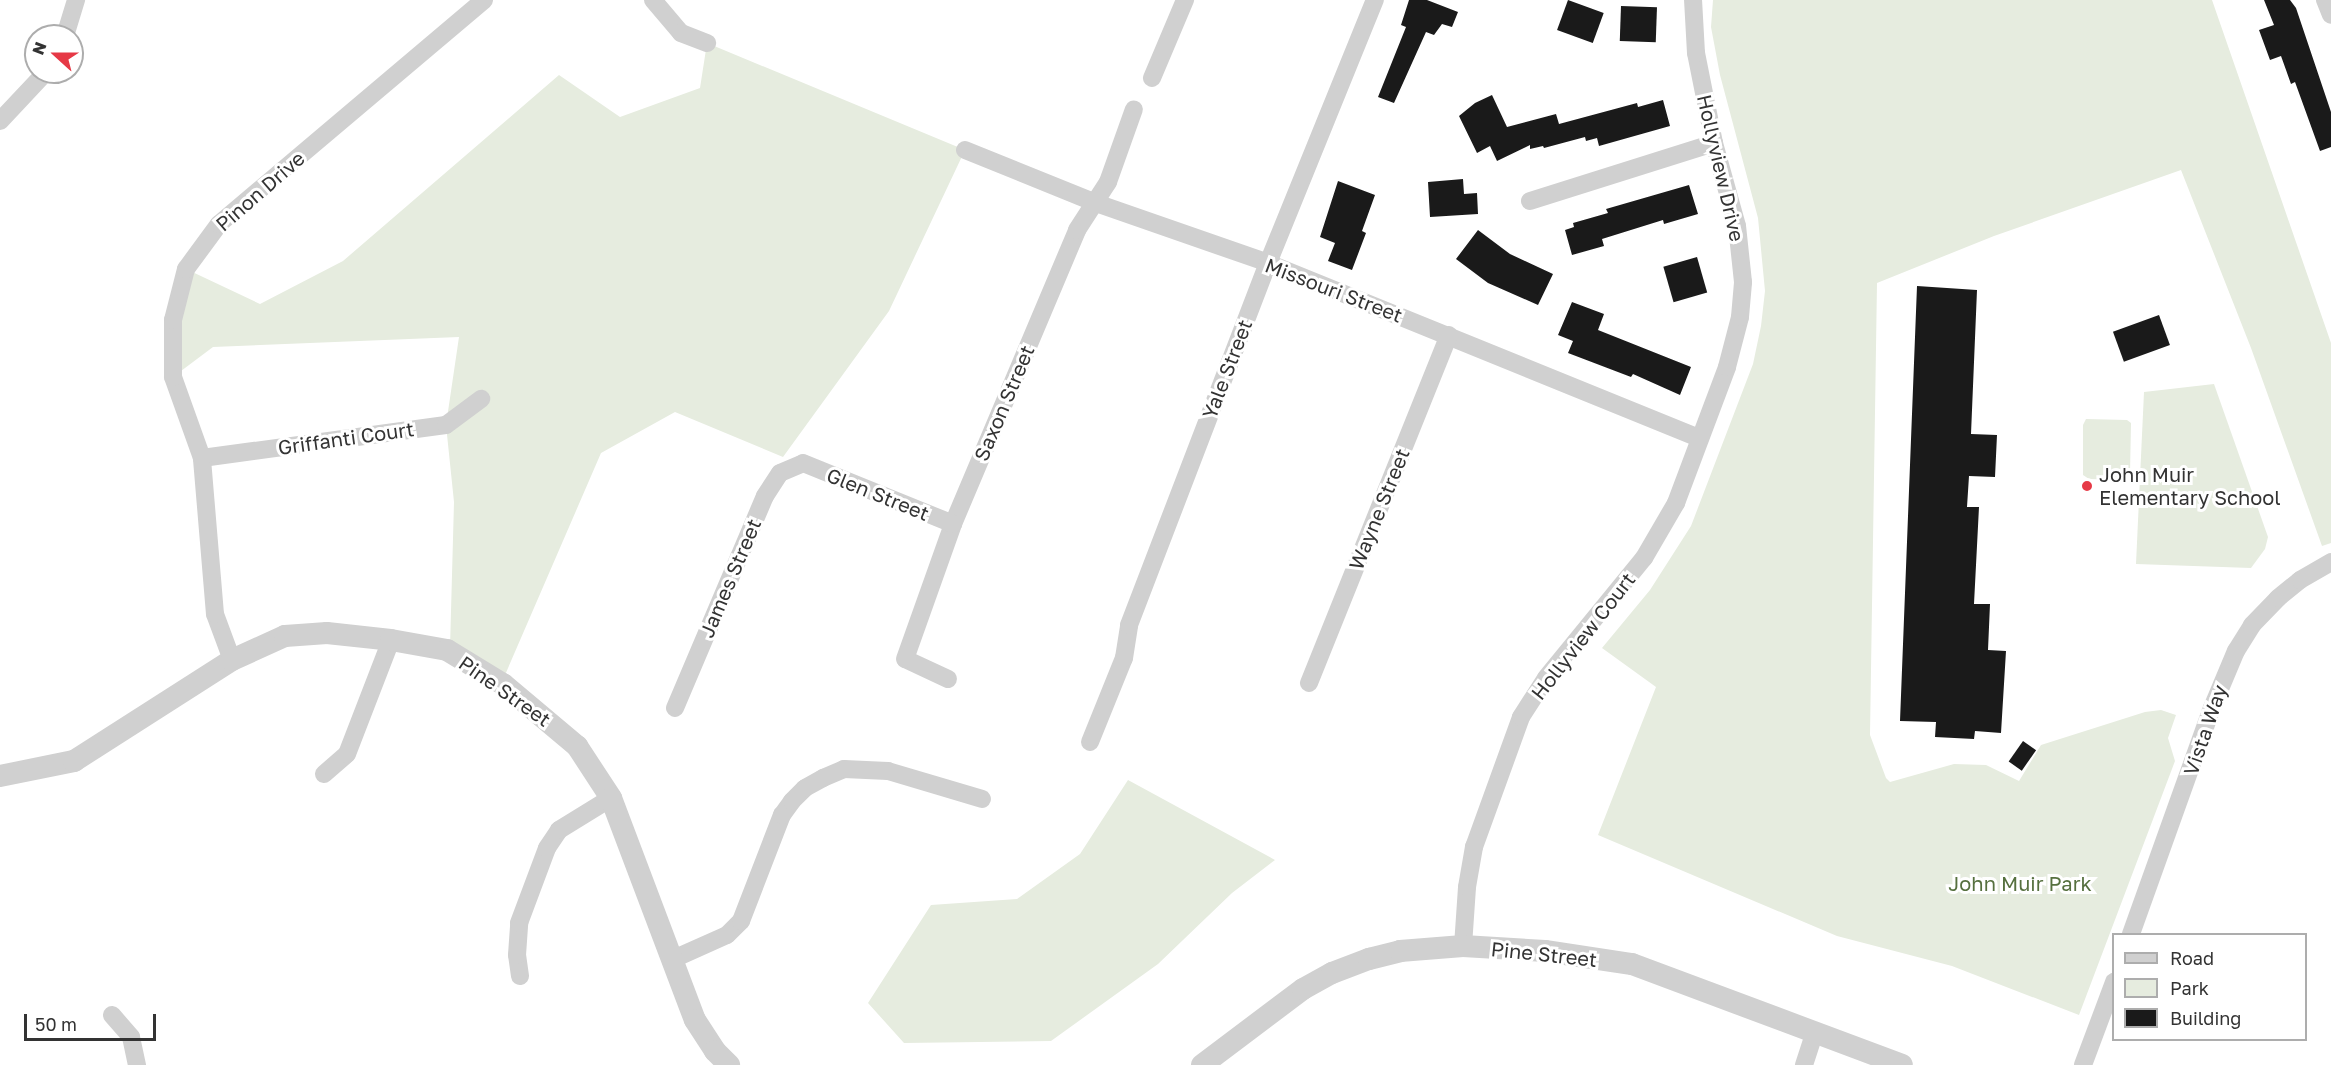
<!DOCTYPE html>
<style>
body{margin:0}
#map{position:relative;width:2331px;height:1065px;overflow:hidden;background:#fff;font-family:"Golos Text",sans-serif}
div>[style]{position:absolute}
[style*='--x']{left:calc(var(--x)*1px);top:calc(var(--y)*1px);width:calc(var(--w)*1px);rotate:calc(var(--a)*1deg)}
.green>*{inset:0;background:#e6ecdf}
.building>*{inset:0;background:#1a1a1a;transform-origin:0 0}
.minor>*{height:18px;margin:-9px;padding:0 9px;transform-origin:9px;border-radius:9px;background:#d0d0d0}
.tertiary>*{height:22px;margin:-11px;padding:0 11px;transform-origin:11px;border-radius:11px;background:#d0d0d0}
.dots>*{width:16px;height:16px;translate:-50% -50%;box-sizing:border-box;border:3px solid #fff;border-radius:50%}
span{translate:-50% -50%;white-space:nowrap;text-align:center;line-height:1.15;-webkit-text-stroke:6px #fff;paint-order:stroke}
.street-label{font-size:20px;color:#333}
.poi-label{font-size:20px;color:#333}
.left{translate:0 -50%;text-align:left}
.park-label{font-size:20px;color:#56703f}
.legend{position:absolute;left:2112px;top:933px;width:195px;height:108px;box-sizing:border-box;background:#fff;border:2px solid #adadad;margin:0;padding:8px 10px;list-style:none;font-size:18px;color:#333}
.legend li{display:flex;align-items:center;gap:12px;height:30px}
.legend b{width:30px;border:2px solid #adadad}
.north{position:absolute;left:24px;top:24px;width:60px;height:60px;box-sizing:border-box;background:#fff;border:2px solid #adadad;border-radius:50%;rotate:291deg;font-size:16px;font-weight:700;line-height:24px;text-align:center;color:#333}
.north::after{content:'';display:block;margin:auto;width:21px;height:27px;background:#e63946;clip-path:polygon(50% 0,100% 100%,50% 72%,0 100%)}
.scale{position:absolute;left:24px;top:1014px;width:132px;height:27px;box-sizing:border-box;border:3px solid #333;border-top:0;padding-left:8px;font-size:18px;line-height:21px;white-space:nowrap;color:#333;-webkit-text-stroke:4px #fff;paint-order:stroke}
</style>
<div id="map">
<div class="green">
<i style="clip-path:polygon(1713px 0,2212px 0,2331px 343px,2331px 543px,2322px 546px,2251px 348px,2181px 170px,1994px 236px,1877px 283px,1870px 735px,1886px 778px,1890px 782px,1954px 764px,1986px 765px,2019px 781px,2041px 745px,2145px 712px,2161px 710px,2176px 715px,2168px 738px,2175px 761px,2079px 1015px,1952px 966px,1837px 936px,1598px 835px,1656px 687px,1602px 648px,1650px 590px,1691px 526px,1753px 364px,1761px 326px,1765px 291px,1758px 218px,1720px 75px,1711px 27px)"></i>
<i style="clip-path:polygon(707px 43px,965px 150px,889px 311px,783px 457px,675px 412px,601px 453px,502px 682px,450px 648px,454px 502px,446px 425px,459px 337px,213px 347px,173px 377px,186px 269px,260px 304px,343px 261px,559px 75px,620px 117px,700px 88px)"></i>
<i style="clip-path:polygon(2214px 384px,2268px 537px,2265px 549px,2251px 568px,2136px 564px,2144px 392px)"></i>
<i style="clip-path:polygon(2086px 419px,2127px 420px,2131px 423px,2130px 473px,2125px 480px,2089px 479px,2083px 475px,2083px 425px)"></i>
<i style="clip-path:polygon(1128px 780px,1275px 860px,1232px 893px,1158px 964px,1051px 1041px,904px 1043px,868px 1003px,931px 905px,1017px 899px,1080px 854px)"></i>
</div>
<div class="building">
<i style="clip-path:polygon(1409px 0,1427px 0,1458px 12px,1452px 27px,1442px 24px,1434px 35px,1426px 32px,1394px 103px,1378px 97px,1406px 27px,1401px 25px)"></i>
<i style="left:1568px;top:0;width:38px;height:32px;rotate:20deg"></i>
<i style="clip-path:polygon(2264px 0,2290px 0,2296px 8px,2331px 112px,2331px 147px,2320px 151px,2295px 82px,2291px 84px,2281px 56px,2270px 60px,2259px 30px,2274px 25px)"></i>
<i style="left:1621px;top:6px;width:36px;height:35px;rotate:2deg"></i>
<i style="clip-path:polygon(1492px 95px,1507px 127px,1556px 114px,1559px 124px,1637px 103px,1638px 107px,1663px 100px,1670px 126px,1599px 146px,1597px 138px,1586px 141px,1585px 137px,1544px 148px,1543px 146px,1530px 149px,1530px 145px,1497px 161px,1490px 146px,1477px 153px,1459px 116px,1475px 103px)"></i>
<i style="clip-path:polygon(1463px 179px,1464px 194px,1477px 193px,1478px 214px,1430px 217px,1428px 182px)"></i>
<i style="clip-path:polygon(1338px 181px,1375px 195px,1362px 231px,1366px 233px,1352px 270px,1328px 261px,1335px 243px,1320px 237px)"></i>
<i style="clip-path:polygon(1689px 185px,1698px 214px,1664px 224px,1663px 220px,1602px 239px,1604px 246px,1572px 255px,1565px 230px,1574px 227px,1573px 223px,1608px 213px,1606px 209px)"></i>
<i style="clip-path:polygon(1478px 230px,1510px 254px,1553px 274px,1538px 305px,1488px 283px,1456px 259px)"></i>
<i style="left:1697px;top:257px;width:37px;height:35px;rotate:74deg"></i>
<i style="clip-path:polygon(1917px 286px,1977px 290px,1971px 434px,1997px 435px,1995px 477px,1969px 476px,1967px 507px,1979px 507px,1974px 604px,1990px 604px,1988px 650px,2006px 651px,2001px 733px,1975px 731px,1974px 739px,1935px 737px,1936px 722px,1900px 721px)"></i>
<i style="clip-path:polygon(1572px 302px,1604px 314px,1598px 330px,1691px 367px,1680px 395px,1633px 374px,1631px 377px,1568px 353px,1573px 341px,1558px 335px)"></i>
<i style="left:2159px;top:315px;width:32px;height:49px;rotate:70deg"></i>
<i style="left:2023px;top:741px;width:16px;height:25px;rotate:35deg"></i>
</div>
<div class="minor">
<i style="--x:653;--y:0;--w:43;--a:49.7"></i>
<i style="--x:681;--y:33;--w:28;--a:21"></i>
<i style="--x:2325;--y:0;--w:16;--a:68"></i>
<i style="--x:65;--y:36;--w:38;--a:-73"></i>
<i style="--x:1152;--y:78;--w:85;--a:-67.1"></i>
<i style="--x:0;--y:121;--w:67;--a:-46.8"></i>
<i style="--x:965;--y:150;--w:141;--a:22"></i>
<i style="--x:1096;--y:203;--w:182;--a:19.2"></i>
<i style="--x:1268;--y:263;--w:466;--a:22.1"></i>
<i style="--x:1530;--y:201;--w:193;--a:-17.5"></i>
<i style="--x:202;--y:458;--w:246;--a:-7.7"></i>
<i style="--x:446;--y:425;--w:44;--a:-36.6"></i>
<i style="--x:232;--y:660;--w:49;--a:-110.3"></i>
<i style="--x:215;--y:614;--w:157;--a:-94.8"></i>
<i style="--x:202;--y:458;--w:86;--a:-109.7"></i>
<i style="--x:173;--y:377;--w:57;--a:-90"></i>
<i style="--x:173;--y:320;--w:53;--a:-75.7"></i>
<i style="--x:186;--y:269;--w:56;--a:-53.7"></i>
<i style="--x:219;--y:224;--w:347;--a:-40.2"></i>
<i style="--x:948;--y:679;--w:47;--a:-155.1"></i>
<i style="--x:905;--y:659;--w:143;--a:-70.4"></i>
<i style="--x:953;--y:524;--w:319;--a:-67.1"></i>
<i style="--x:1077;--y:230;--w:57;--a:-57.1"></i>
<i style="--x:1108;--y:182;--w:77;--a:-70.4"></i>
<i style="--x:1309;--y:683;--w:375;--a:-68.1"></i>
<i style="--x:675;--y:708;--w:230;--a:-67"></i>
<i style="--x:765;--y:496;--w:27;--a:-57"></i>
<i style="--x:780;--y:473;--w:25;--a:-23"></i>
<i style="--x:803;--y:463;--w:162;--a:22.1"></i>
<i style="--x:1090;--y:742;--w:91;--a:-68"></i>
<i style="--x:1124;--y:658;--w:33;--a:-81"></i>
<i style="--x:1129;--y:625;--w:388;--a:-69"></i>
<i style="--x:1268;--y:263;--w:284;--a:-67.9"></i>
<i style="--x:324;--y:774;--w:30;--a:-41"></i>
<i style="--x:347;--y:754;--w:122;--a:-68.9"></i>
<i style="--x:2131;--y:934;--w:240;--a:-70.3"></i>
<i style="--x:2212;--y:708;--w:62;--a:-67.2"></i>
<i style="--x:2236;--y:651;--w:31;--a:-58"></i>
<i style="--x:2252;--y:625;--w:37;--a:-46"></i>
<i style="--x:2278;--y:598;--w:28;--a:-39"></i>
<i style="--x:2300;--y:580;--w:36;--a:-30"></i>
<i style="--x:1463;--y:946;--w:59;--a:-86.1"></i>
<i style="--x:1467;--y:887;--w:41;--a:-80.1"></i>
<i style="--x:1474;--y:847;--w:138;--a:-70.1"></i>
<i style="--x:1521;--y:717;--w:46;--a:-57.3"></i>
<i style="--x:1546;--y:678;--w:155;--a:-50.8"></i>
<i style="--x:1644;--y:558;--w:64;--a:-59.8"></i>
<i style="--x:1676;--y:503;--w:145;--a:-69.4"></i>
<i style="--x:1727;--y:367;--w:52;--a:-75.4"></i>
<i style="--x:1740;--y:317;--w:35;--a:-85"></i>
<i style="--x:1743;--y:282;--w:56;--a:-96.1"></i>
<i style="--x:1737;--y:226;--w:86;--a:-105.5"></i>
<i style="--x:1714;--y:143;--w:92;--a:-101.3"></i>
<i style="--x:1696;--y:53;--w:53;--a:-93.2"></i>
<i style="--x:671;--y:960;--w:61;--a:-24.1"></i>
<i style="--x:727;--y:935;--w:20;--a:-45"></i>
<i style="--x:741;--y:921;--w:114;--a:-68.9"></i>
<i style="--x:782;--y:815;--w:17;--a:-54"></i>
<i style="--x:792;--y:801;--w:18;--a:-45"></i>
<i style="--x:805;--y:788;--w:21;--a:-29"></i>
<i style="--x:823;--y:778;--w:23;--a:-23"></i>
<i style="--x:844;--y:769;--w:44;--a:2.6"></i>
<i style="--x:888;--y:771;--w:98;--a:16.6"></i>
<i style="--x:520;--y:976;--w:21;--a:-98"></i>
<i style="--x:517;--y:955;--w:32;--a:-86"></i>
<i style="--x:519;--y:923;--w:80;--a:-69.5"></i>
<i style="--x:547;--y:848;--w:22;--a:-56"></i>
<i style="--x:559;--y:830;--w:61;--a:-31.6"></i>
<i style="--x:112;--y:1015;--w:29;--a:49"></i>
<i style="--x:131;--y:1037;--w:29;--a:78"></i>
<i style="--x:1804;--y:1065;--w:35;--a:-72"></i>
<i style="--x:2083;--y:1065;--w:89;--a:-69.5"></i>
</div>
<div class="tertiary">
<i style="--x:0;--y:776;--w:76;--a:-11.5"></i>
<i style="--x:74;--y:761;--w:188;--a:-32.6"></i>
<i style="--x:232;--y:660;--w:58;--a:-24.4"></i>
<i style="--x:285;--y:636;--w:42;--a:-4.1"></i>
<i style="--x:327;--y:633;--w:64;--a:6.2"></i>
<i style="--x:391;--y:640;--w:57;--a:10.1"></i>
<i style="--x:447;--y:650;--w:66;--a:31.3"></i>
<i style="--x:503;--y:684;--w:97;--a:40"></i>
<i style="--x:577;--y:746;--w:62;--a:56.8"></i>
<i style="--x:611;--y:798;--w:237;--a:69.3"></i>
<i style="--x:695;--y:1020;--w:37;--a:57"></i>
<i style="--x:715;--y:1051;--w:20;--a:45"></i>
<i style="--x:1202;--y:1065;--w:126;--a:-37"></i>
<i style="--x:1303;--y:989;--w:33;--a:-29"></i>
<i style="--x:1332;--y:973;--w:40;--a:-21"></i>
<i style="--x:1369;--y:959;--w:32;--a:-14"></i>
<i style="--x:1400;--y:951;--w:63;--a:-4.5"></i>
<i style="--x:1463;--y:946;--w:82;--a:3.5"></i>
<i style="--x:1545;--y:951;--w:88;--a:8.5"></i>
<i style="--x:1632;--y:964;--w:288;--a:20.5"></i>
</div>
<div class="dots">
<i style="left:2087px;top:486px;background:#e63946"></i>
</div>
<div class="street-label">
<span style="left:1721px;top:168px;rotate:77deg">Hollyview Drive</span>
<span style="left:260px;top:191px;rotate:-41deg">Pinon Drive</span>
<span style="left:1334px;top:290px;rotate:21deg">Missouri Street</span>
<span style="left:1227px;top:369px;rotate:-69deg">Yale Street</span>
<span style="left:1004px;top:403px;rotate:-67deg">Saxon Street</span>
<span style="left:346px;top:438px;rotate:-8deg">Griffanti Court</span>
<span style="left:878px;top:494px;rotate:22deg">Glen Street</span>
<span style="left:1379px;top:509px;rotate:-68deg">Wayne Street</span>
<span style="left:730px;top:578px;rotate:-67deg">James Street</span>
<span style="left:1583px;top:636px;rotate:-52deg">Hollyview Court</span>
<span style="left:505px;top:691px;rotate:35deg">Pine Street</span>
<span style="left:2205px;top:730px;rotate:-71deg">Vista Way</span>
<span style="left:1544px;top:954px;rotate:6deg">Pine Street</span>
</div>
<div class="poi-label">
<span class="left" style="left:2099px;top:486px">John Muir<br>Elementary School</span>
</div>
<div class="park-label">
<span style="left:2020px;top:883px">John Muir Park</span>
</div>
<ul class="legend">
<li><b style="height:8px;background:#d0d0d0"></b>Road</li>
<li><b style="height:16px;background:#e6ecdf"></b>Park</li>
<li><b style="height:16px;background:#1a1a1a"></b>Building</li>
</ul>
<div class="north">N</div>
<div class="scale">50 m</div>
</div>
